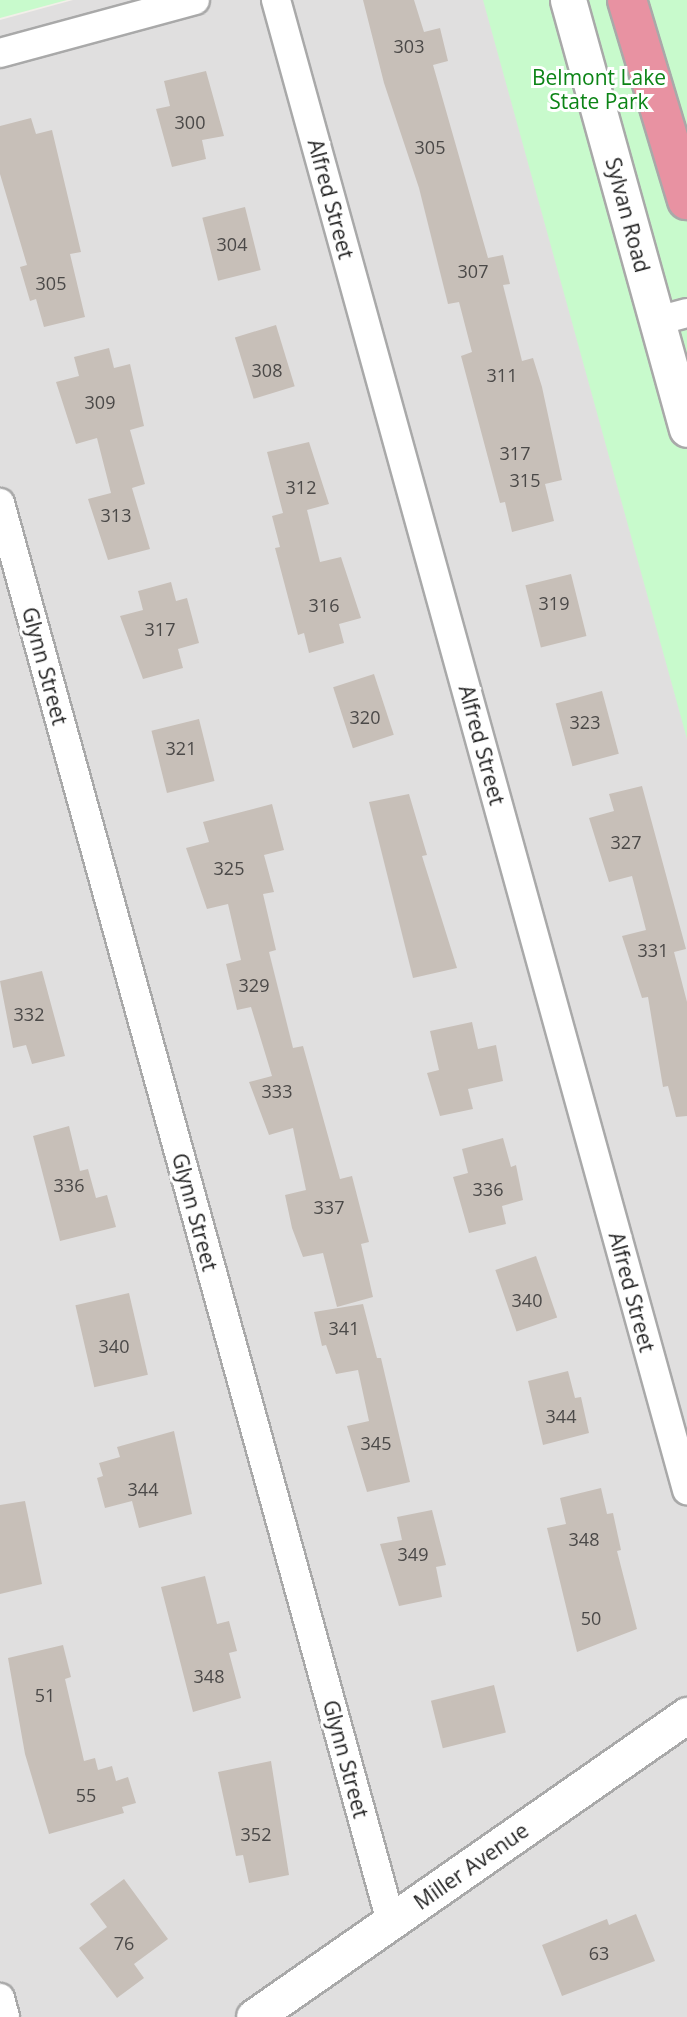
<!DOCTYPE html>
<style>
body{margin:0}
#map{position:relative;width:687px;height:2017px;overflow:hidden;background:#f2efe9;font-family:"Open Sans",sans-serif}
div>[style]{position:absolute}
[style*='--x']{left:calc(var(--x)*1px);top:calc(var(--y)*1px);width:calc(var(--w)*1px);rotate:calc(var(--a)*1deg)}
.residential>*{inset:0;background:#e0dfdf}
.park>*{inset:0;background:#c8facc}
.building>*{inset:0;background:#c7bfb8;transform-origin:0 0}
.roads{filter:drop-shadow(2px 0 #a9a9a9) drop-shadow(-2px 0 #a9a9a9) drop-shadow(0 2px #a9a9a9) drop-shadow(0 -2px #a9a9a9)}
.minor>*{height:28px;margin:-14px;padding:0 14px;transform-origin:14px;border-radius:14px;background:#fff}
.tertiary>*{height:35px;margin:-17.5px;padding:0 17.5px;transform-origin:17.5px;border-radius:17.5px;background:#fff}
.motorway>*{height:38px;margin:-19px;padding:0 19px;transform-origin:19px;border-radius:19px;background:#e892a2}
span{translate:-50% -50%;white-space:nowrap;text-align:center;line-height:1.15;-webkit-text-stroke:6px #fff;paint-order:stroke}
.number-label{font-size:18px;color:#4b4948}
.number-label span{-webkit-text-stroke-width:0}
.park-label{font-size:21px;color:#0c8416}
.street-label{font-size:21px;color:#222}
</style>
<div id="map">
<div class="residential">
<i style="clip-path:polygon(73px 0,493px 0,687px 700px,687px 2017px,0 2017px,0 20px)"></i>
</div>
<div class="park">
<i style="clip-path:polygon(0 0,67px 0,0 18px)"></i>
<i style="clip-path:polygon(483px 0,687px 0,687px 739px)"></i>
</div>
<div class="building">
<i style="clip-path:polygon(363px 0,414px 0,424px 32px,440px 28px,448px 61px,433px 65px,488px 258px,503px 255px,510px 284px,503px 285px,522px 361px,533px 358px,542px 387px,562px 480px,545px 484px,554px 521px,512px 532px,505px 502px,500px 503px,461px 356px,472px 352px,459px 302px,448px 304px,419px 188px,384px 83px)"></i>
<i style="clip-path:polygon(206px 71px,224px 136px,202px 140px,206px 159px,172px 167px,156px 109px,170px 106px,164px 81px)"></i>
<i style="clip-path:polygon(31px 118px,36px 134px,52px 130px,81px 252px,70px 254px,85px 317px,44px 327px,36px 299px,30px 301px,20px 267px,27px 265px,0 174px,0 126px)"></i>
<i style="left:245px;top:207px;width:65px;height:44px;rotate:76deg"></i>
<i style="left:276px;top:325px;width:64px;height:43px;rotate:73deg"></i>
<i style="clip-path:polygon(109px 348px,114px 368px,130px 364px,144px 426px,130px 430px,145px 484px,132px 488px,150px 549px,108px 560px,88px 499px,111px 493px,97px 438px,76px 444px,56px 382px,79px 376px,74px 357px)"></i>
<i style="clip-path:polygon(309px 442px,329px 504px,307px 510px,320px 562px,341px 557px,361px 618px,339px 624px,344px 643px,309px 653px,304px 633px,298px 635px,275px 548px,280px 547px,272px 516px,283px 513px,267px 452px)"></i>
<i style="left:571px;top:574px;width:64px;height:47px;rotate:76deg"></i>
<i style="clip-path:polygon(171px 582px,176px 601px,187px 598px,199px 643px,178px 649px,183px 668px,143px 679px,120px 616px,143px 610px,138px 591px)"></i>
<i style="left:374px;top:674px;width:64px;height:43px;rotate:72deg"></i>
<i style="left:602px;top:691px;width:65px;height:48px;rotate:75deg"></i>
<i style="left:199px;top:719px;width:64px;height:49px;rotate:76deg"></i>
<i style="clip-path:polygon(642px 786px,686px 949px,674px 952px,687px 1002px,687px 1116px,676px 1117px,668px 1086px,663px 1087px,648px 997px,642px 998px,622px 936px,646px 930px,632px 876px,609px 882px,589px 818px,614px 811px,609px 794px)"></i>
<i style="clip-path:polygon(409px 794px,427px 855px,422px 856px,457px 968px,413px 978px,369px 802px)"></i>
<i style="clip-path:polygon(272px 804px,284px 850px,264px 855px,274px 892px,263px 894px,276px 950px,269px 952px,293px 1048px,303px 1046px,340px 1179px,352px 1176px,369px 1242px,361px 1244px,373px 1297px,337px 1307px,323px 1253px,303px 1257px,292px 1228px,285px 1195px,306px 1190px,293px 1128px,269px 1135px,249px 1082px,272px 1076px,251px 1007px,237px 1010px,226px 964px,241px 960px,228px 904px,207px 909px,186px 848px,209px 842px,203px 822px)"></i>
<i style="clip-path:polygon(42px 971px,65px 1056px,32px 1064px,26px 1045px,13px 1048px,0 981px)"></i>
<i style="clip-path:polygon(472px 1022px,478px 1049px,496px 1045px,503px 1081px,468px 1089px,473px 1109px,440px 1116px,427px 1073px,439px 1070px,430px 1031px)"></i>
<i style="clip-path:polygon(69px 1126px,80px 1171px,88px 1169px,96px 1198px,107px 1195px,116px 1227px,60px 1241px,33px 1136px)"></i>
<i style="clip-path:polygon(503px 1138px,511px 1167px,516px 1165px,523px 1200px,502px 1206px,506px 1224px,469px 1233px,453px 1177px,468px 1173px,462px 1149px)"></i>
<i style="left:536px;top:1256px;width:65px;height:43px;rotate:71deg"></i>
<i style="left:129px;top:1293px;width:84px;height:55px;rotate:77deg"></i>
<i style="clip-path:polygon(363px 1304px,377px 1358px,381px 1358px,410px 1482px,367px 1492px,347px 1426px,369px 1421px,358px 1370px,336px 1374px,326px 1345px,322px 1346px,314px 1312px)"></i>
<i style="clip-path:polygon(568px 1371px,575px 1398px,581px 1397px,589px 1433px,543px 1445px,528px 1381px)"></i>
<i style="clip-path:polygon(174px 1431px,192px 1514px,139px 1528px,132px 1501px,105px 1508px,97px 1478px,103px 1476px,99px 1463px,120px 1457px,117px 1447px)"></i>
<i style="clip-path:polygon(601px 1488px,607px 1514px,613px 1513px,621px 1550px,617px 1551px,637px 1629px,577px 1652px,547px 1528px,566px 1524px,560px 1498px)"></i>
<i style="clip-path:polygon(25px 1501px,42px 1584px,0 1594px,0 1505px)"></i>
<i style="clip-path:polygon(432px 1510px,446px 1565px,436px 1567px,442px 1597px,399px 1606px,380px 1544px,402px 1540px,397px 1517px)"></i>
<i style="clip-path:polygon(205px 1576px,217px 1624px,229px 1621px,237px 1651px,229px 1653px,241px 1698px,193px 1712px,161px 1587px)"></i>
<i style="clip-path:polygon(63px 1645px,71px 1677px,65px 1679px,84px 1761px,95px 1758px,98px 1770px,112px 1766px,116px 1781px,128px 1777px,136px 1803px,122px 1807px,124px 1813px,49px 1834px,25px 1754px,8px 1658px)"></i>
<i style="left:494px;top:1685px;width:49px;height:65px;rotate:76deg"></i>
<i style="clip-path:polygon(271px 1761px,289px 1875px,249px 1883px,243px 1855px,236px 1856px,218px 1772px)"></i>
<i style="clip-path:polygon(124px 1879px,168px 1939px,134px 1964px,144px 1978px,117px 1998px,79px 1948px,107px 1927px,90px 1904px)"></i>
<i style="clip-path:polygon(636px 1914px,655px 1961px,562px 1996px,542px 1945px,607px 1919px,609px 1925px)"></i>
</div>
<div class="roads">
<div class="minor">
<i style="--x:276;--y:0;--w:1546;--a:74.58"></i>
<i style="--x:0;--y:53;--w:202;--a:-15.2"></i>
<i style="--x:657;--y:321;--w:31;--a:-15"></i>
<i style="--x:0;--y:503;--w:1472;--a:74.59"></i>
<i style="--x:0;--y:1998;--w:20;--a:75"></i>
</div>
<div class="tertiary">
<i style="--x:568;--y:0;--w:445;--a:74.5"></i>
<i style="--x:254;--y:2017;--w:528;--a:-34.89"></i>
</div>
<div class="motorway">
<i style="--x:627;--y:0;--w:209;--a:73.3"></i>
</div>
</div>
<div class="number-label">
<span style="left:409px;top:46px">303</span>
<span style="left:190px;top:122px">300</span>
<span style="left:430px;top:147px">305</span>
<span style="left:232px;top:244px">304</span>
<span style="left:473px;top:271px">307</span>
<span style="left:51px;top:283px">305</span>
<span style="left:267px;top:370px">308</span>
<span style="left:502px;top:375px">311</span>
<span style="left:100px;top:402px">309</span>
<span style="left:515px;top:453px">317</span>
<span style="left:525px;top:480px">315</span>
<span style="left:301px;top:487px">312</span>
<span style="left:116px;top:515px">313</span>
<span style="left:554px;top:603px">319</span>
<span style="left:324px;top:605px">316</span>
<span style="left:160px;top:629px">317</span>
<span style="left:365px;top:717px">320</span>
<span style="left:585px;top:722px">323</span>
<span style="left:181px;top:748px">321</span>
<span style="left:626px;top:842px">327</span>
<span style="left:229px;top:868px">325</span>
<span style="left:653px;top:950px">331</span>
<span style="left:254px;top:985px">329</span>
<span style="left:29px;top:1014px">332</span>
<span style="left:277px;top:1091px">333</span>
<span style="left:69px;top:1185px">336</span>
<span style="left:488px;top:1189px">336</span>
<span style="left:329px;top:1207px">337</span>
<span style="left:527px;top:1300px">340</span>
<span style="left:344px;top:1328px">341</span>
<span style="left:114px;top:1346px">340</span>
<span style="left:561px;top:1416px">344</span>
<span style="left:376px;top:1443px">345</span>
<span style="left:143px;top:1489px">344</span>
<span style="left:584px;top:1539px">348</span>
<span style="left:413px;top:1554px">349</span>
<span style="left:591px;top:1618px">50</span>
<span style="left:209px;top:1676px">348</span>
<span style="left:45px;top:1695px">51</span>
<span style="left:86px;top:1795px">55</span>
<span style="left:256px;top:1834px">352</span>
<span style="left:124px;top:1943px">76</span>
<span style="left:599px;top:1953px">63</span>
</div>
<div class="park-label">
<span style="left:599px;top:89px">Belmont Lake<br>State Park</span>
</div>
<div class="street-label">
<span style="left:331px;top:199px;rotate:75deg">Alfred Street</span>
<span style="left:628px;top:215px;rotate:75deg">Sylvan Road</span>
<span style="left:45px;top:666px;rotate:75deg">Glynn Street</span>
<span style="left:482px;top:745px;rotate:75deg">Alfred Street</span>
<span style="left:195px;top:1212px;rotate:75deg">Glynn Street</span>
<span style="left:632px;top:1292px;rotate:75deg">Alfred Street</span>
<span style="left:346px;top:1759px;rotate:75deg">Glynn Street</span>
<span style="left:471px;top:1866px;rotate:-35deg">Miller Avenue</span>
</div>
</div>
